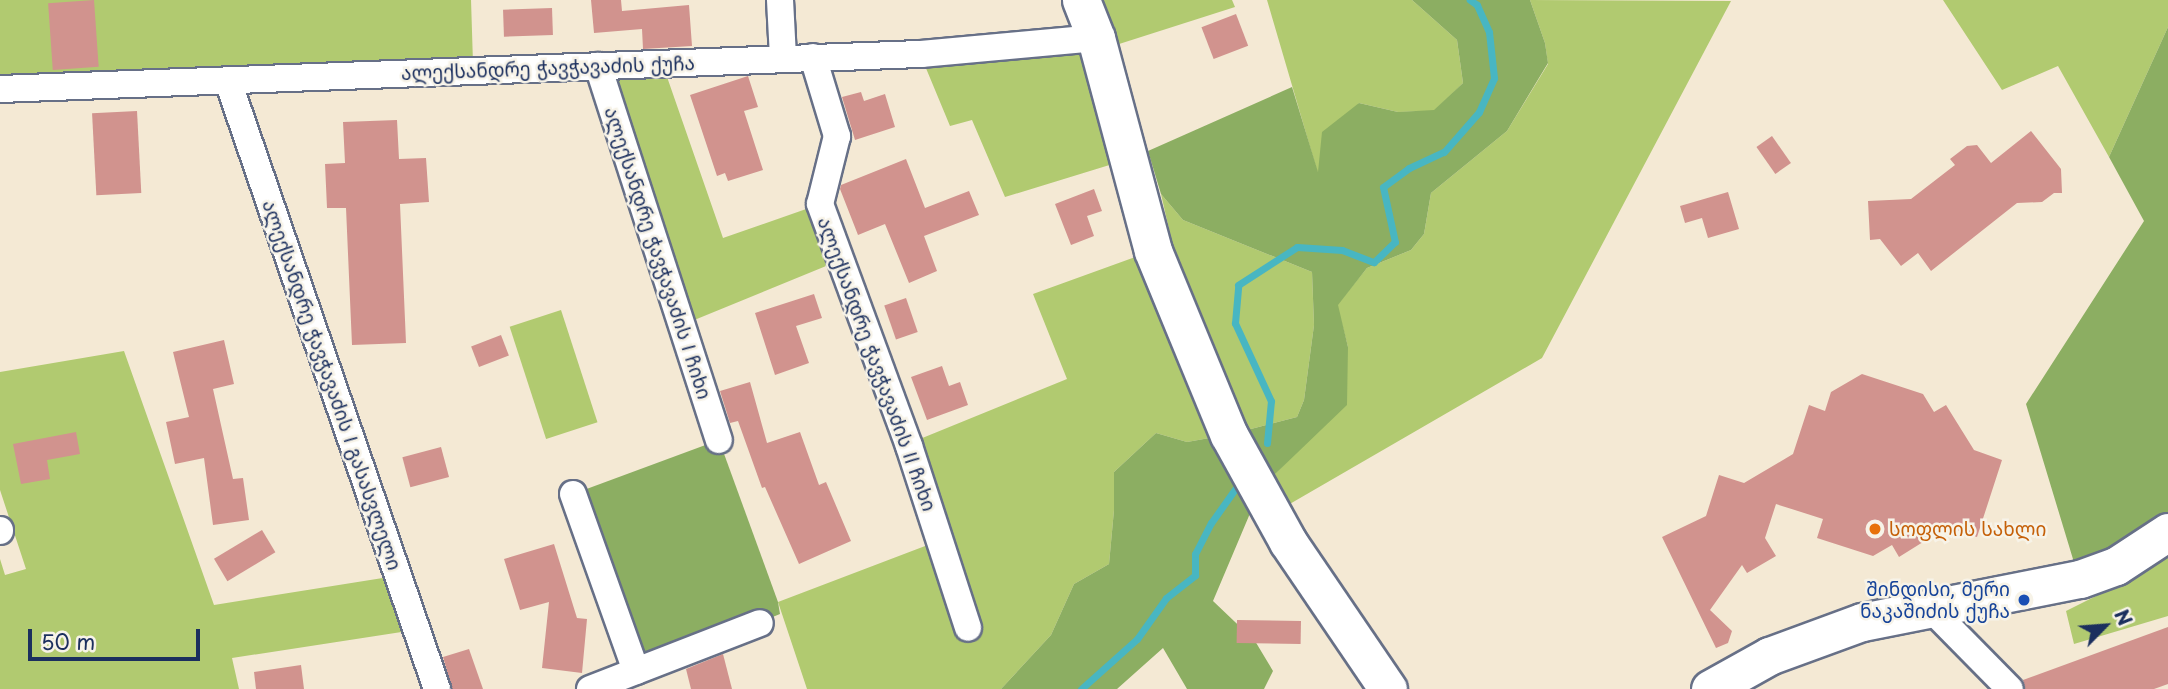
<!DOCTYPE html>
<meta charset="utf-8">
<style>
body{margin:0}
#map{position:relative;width:2168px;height:689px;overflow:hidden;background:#f4e9d4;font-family:"Playpen Sans","Noto Sans Georgian",sans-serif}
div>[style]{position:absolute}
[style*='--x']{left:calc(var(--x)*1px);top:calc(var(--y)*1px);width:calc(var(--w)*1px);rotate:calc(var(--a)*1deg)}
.green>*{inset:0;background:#b1ca70;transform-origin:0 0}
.forest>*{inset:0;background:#8cae62}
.stream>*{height:7px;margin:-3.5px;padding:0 3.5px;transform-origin:3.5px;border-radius:3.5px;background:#48b6c2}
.building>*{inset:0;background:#d1938e;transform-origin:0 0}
.roads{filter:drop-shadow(2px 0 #677087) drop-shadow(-2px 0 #677087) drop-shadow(0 2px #677087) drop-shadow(0 -2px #677087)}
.street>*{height:26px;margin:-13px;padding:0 13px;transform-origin:13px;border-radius:13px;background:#fff}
.secondary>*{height:37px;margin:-18.5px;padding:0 18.5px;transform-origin:18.5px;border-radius:18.5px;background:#fff}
.dots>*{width:19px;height:19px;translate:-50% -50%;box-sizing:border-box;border:4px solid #f7f3e8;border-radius:50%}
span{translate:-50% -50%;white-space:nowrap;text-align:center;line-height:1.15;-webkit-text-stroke:5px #f7f3e8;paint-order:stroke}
.street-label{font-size:19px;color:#1b2f5e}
.food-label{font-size:19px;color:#c56008}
.left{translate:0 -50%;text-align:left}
.transit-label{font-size:19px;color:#164399}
.right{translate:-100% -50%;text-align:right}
.north{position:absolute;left:2070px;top:591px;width:70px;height:70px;-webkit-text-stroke:5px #f7f3e8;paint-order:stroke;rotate:65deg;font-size:19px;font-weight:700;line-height:28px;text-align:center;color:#1b2f5e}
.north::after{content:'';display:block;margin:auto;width:24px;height:32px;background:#1b2f5e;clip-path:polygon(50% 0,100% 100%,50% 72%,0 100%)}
.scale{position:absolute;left:28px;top:629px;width:172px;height:32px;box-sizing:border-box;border:4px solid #1b2f5e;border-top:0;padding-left:9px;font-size:21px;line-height:24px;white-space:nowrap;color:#1b2f5e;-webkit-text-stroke:5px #f7f3e8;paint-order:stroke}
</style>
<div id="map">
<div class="green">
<i style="clip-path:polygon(0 0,471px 0,473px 64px,0 83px)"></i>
<i style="clip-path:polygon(1101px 0,1232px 0,1235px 7px,1116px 45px)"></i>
<i style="clip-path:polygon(1267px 0,1412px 0,1457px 40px,1463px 83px,1434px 111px,1398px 112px,1359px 103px,1318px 174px)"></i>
<i style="clip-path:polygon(1530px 0,1731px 1px,1542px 358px,1288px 505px,1272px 477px,1307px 441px,1348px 347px,1337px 305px,1367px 268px,1411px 250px,1424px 234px,1431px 193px,1507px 131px,1548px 64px,1545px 43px)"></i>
<i style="clip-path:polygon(1943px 0,2168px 0,2168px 27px,2109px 157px,2058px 66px,2002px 90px)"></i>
<i style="clip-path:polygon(1091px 45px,1116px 163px,1005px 197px,972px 120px,950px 126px,923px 61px)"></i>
<i style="clip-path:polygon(666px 74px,723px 238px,809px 208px,831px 264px,687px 323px,608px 78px)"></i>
<i style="clip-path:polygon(1161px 194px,1183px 220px,1312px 272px,1314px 325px,1304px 400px,1297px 417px,1247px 430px,1181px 282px)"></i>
<i style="clip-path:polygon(1138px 256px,1215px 437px,1187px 442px,1156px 433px,1114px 472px,1114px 510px,1109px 564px,1074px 584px,1051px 635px,1001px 689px,807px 689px,778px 602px,933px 543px,915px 441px,1067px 379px,1033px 294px)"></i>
<i style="left:561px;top:310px;width:118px;height:54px;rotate:72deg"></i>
<i style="clip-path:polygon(124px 351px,214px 605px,389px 577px,408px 631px,232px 658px,239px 689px,0 689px,0 559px,5px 575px,26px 569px,0 490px,0 372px)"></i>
<i style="clip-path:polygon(2168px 553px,2168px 616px,2074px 644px,2066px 611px,2142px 573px)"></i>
</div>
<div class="forest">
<i style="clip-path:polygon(1412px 0,1530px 0,1545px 43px,1548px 63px,1507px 131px,1431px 193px,1424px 234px,1411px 250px,1367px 268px,1338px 305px,1348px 347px,1347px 405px,1272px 477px,1247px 430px,1297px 417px,1304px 400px,1314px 325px,1312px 272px,1183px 220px,1161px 194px,1148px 151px,1292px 87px,1318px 172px,1322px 132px,1359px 103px,1398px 112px,1434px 110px,1463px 83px,1457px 40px)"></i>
<i style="clip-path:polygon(2168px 27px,2168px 520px,2076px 569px,2026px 404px,2144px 221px,2109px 157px)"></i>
<i style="clip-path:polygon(1156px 433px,1187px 442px,1215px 437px,1254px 504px,1213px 601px,1255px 641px,1273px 671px,1264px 689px,1187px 689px,1163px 648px,1117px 689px,1001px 689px,1051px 635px,1074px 584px,1109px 564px,1114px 510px,1114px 472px)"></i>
<i style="clip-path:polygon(719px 440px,778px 602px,780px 614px,636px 671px,573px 494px)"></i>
</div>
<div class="stream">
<i style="--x:1267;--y:443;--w:42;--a:-84.6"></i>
<i style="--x:1271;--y:401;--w:86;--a:-114.8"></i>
<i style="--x:1235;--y:323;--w:38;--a:-85"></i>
<i style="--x:1238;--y:285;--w:70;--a:-32.8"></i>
<i style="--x:1297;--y:247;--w:45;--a:3.8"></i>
<i style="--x:1342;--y:250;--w:34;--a:21"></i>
<i style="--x:1374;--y:262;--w:29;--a:-44"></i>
<i style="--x:1395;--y:242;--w:56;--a:-102.3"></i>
<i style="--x:1383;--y:187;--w:32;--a:-36"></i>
<i style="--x:1409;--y:168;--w:38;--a:-25"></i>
<i style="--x:1444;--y:152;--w:53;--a:-48.8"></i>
<i style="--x:1479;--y:112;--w:37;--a:-66"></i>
<i style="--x:1494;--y:78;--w:46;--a:-96.2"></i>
<i style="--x:1489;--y:32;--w:30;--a:-114"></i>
<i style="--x:1477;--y:5;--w:9;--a:-144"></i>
<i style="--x:1081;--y:689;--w:75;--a:-41.8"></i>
<i style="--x:1137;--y:639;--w:50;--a:-54.7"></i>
<i style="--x:1166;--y:598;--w:37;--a:-38"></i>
<i style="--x:1195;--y:575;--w:21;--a:-90"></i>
<i style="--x:1195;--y:554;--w:35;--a:-63"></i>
<i style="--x:1211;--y:523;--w:42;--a:-54.8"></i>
</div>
<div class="building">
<i style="left:94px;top:0;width:67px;height:46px;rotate:86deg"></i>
<i style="clip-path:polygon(591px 0,621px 0,622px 11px,689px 5px,692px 46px,643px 49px,642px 29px,594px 33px)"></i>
<i style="left:552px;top:8px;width:27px;height:49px;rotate:88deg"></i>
<i style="left:1236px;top:14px;width:34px;height:37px;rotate:69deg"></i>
<i style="clip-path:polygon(748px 76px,758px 107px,744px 111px,763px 170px,728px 181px,725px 173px,717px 176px,690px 95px)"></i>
<i style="clip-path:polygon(861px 92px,864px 101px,885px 94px,895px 127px,855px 140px,842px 97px)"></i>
<i style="left:137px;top:111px;width:82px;height:45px;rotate:87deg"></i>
<i style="clip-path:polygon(397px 120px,399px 159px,426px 158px,429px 202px,400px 204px,406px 343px,352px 345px,346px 208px,327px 208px,325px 164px,345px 163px,343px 122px)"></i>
<i style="clip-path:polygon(2031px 131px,2061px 169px,2062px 193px,2054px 193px,2042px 202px,2017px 203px,1931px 271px,1918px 253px,1901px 266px,1880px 239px,1870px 240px,1868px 201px,1911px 199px,1955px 165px,1950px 159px,1967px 146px,1977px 145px,1991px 163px)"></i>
<i style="left:1772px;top:136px;width:33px;height:19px;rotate:55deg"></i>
<i style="clip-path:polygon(906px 159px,925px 208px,969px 191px,979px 215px,924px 236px,937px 271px,909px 283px,885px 224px,858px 235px,840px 189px,841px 185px)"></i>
<i style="clip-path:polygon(1094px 189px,1102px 211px,1087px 216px,1094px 236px,1071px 245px,1055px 204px)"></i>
<i style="clip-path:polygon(1728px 192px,1739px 229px,1708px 238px,1702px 218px,1685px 223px,1680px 206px)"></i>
<i style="clip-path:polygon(814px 294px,822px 318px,796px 326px,809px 363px,775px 375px,755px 313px)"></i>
<i style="left:906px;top:298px;width:36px;height:23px;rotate:71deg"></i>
<i style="left:501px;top:335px;width:22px;height:32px;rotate:69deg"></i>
<i style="clip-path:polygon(224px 340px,234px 384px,213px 389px,233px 479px,243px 478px,249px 520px,213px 525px,204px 458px,175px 464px,166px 422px,189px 417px,173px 352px)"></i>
<i style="clip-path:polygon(942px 366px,949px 386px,960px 382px,968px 405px,927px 420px,911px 377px)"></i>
<i style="clip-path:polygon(1862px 374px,1923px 394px,1934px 412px,1946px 405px,1974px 450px,2002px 460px,1977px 537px,1947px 527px,1899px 557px,1892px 545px,1873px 556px,1817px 538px,1823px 519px,1776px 504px,1765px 538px,1776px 556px,1747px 573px,1742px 565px,1710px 610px,1732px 631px,1728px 643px,1716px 648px,1662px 537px,1706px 516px,1719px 475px,1744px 483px,1793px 454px,1809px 405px,1825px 411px,1831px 392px)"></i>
<i style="clip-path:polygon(750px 382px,767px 443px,800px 432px,819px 485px,826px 482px,851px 541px,799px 564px,765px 487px,762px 488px,738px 421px,730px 423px,720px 391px)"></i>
<i style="clip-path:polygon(76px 432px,80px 454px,47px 460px,50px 479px,21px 484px,13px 444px)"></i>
<i style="left:441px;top:447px;width:31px;height:40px;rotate:75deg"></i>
<i style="left:262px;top:530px;width:26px;height:56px;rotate:59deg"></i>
<i style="clip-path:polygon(554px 544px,577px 618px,587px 619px,582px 673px,542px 668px,549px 602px,520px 610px,504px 559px)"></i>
<i style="left:1237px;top:620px;width:64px;height:23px;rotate:1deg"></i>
<i style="clip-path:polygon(2168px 627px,2168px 684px,2154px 689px,2025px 689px,2023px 680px)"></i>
<i style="clip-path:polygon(469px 649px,483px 689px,452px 689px,443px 657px)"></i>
<i style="clip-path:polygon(723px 654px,732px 689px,691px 689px,686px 669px)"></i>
<i style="clip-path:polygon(301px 665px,304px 689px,256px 689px,254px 672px)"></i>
</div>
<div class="roads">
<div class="street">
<i style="--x:780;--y:0;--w:57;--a:87"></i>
<i style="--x:813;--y:57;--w:83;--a:73.1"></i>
<i style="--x:837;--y:136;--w:70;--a:104"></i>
<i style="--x:820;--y:204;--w:258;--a:69.8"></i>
<i style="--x:909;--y:446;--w:191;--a:72"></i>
<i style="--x:598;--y:66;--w:393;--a:72.1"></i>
<i style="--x:228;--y:81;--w:643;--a:71.03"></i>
<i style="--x:0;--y:89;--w:922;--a:-2.18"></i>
<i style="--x:921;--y:54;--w:176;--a:-5.2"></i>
<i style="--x:573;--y:494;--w:188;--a:70.4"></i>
<i style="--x:0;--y:530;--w:1;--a:90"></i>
<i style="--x:1929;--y:607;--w:115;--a:45.4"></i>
<i style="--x:590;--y:689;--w:182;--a:-21.2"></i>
</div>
<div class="secondary">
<i style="--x:1081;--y:0;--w:41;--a:68.5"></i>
<i style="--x:1096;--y:38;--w:220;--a:75"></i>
<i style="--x:1153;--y:251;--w:199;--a:67.6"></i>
<i style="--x:1229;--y:435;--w:122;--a:61.1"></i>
<i style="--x:1288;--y:542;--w:178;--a:55.8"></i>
<i style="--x:1710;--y:689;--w:68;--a:-29.2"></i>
<i style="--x:1769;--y:656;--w:99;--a:-20.1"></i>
<i style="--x:1862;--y:622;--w:222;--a:-11.2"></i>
<i style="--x:2080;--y:579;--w:38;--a:-20"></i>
<i style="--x:2116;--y:566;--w:62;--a:-33.2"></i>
</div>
</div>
<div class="dots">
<i style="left:1875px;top:529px;background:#e8710a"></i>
<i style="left:2024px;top:600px;background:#1a4fb4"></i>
</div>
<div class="street-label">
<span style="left:548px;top:68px;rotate:-2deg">ალექსანდრე ჭავჭავაძის ქუჩა</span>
<span style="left:658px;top:253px;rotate:72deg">ალექსანდრე ჭავჭავაძის I ჩიხი</span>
<span style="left:877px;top:364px;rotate:70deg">ალექსანდრე ჭავჭავაძის II ჩიხი</span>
<span style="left:332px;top:385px;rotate:71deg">ალექსანდრე ჭავჭავაძის I გასასვლელი</span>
</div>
<div class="food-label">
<span class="left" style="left:1889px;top:529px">სოფლის სახლი</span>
</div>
<div class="transit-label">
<span class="right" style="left:2010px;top:600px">შინდისი, მერი<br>ნაკაშიძის ქუჩა</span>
</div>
<div class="north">N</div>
<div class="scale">50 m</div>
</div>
